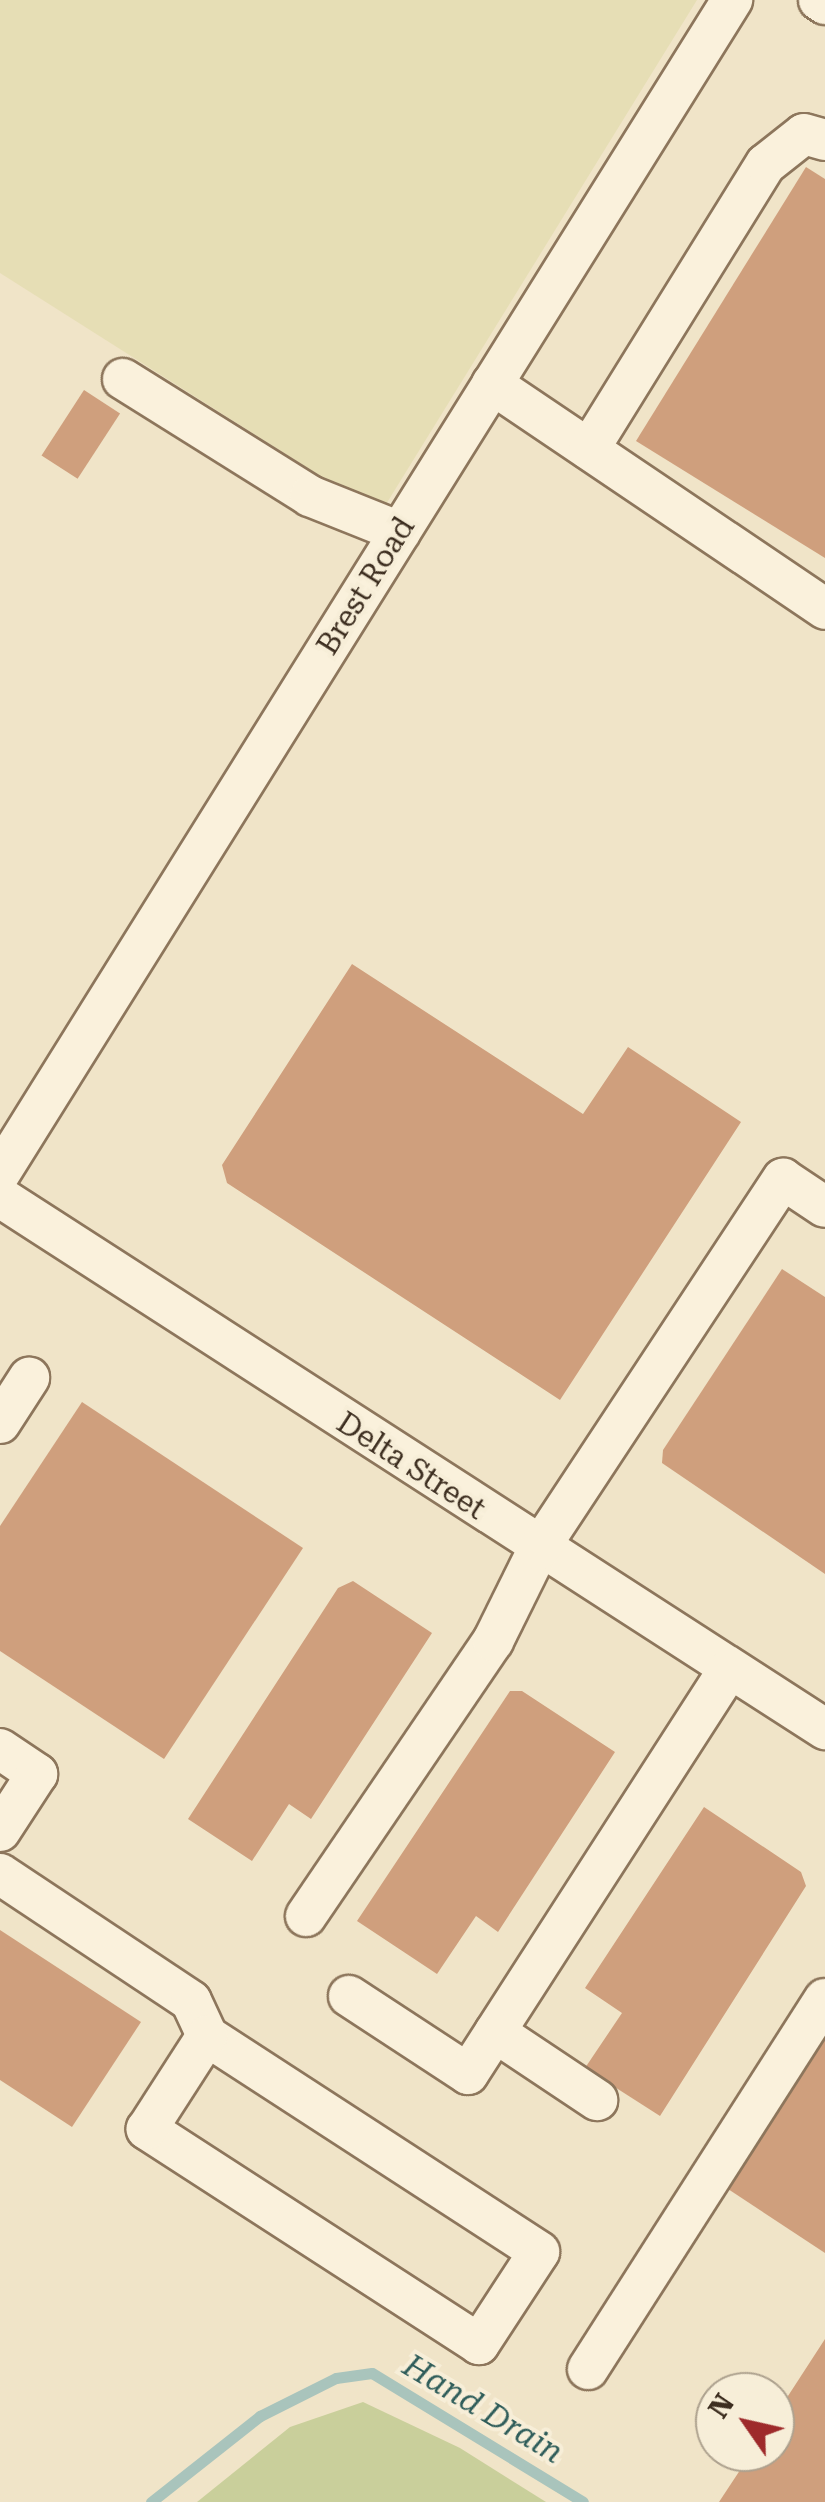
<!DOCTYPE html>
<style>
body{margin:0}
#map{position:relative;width:825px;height:2502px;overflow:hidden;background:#f0e4c8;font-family:"Roboto Serif",serif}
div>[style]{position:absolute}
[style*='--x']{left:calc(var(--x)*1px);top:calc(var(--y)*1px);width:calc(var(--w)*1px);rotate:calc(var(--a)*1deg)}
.farmland>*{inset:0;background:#e6deb5}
.green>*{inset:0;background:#c9cf9b}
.stream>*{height:11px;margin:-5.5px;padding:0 5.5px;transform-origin:5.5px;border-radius:5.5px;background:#a9c4bc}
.building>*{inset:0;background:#cf9f7d;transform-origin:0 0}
.roads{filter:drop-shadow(2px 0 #8d765c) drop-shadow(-2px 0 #8d765c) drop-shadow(0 2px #8d765c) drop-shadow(0 -2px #8d765c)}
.minor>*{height:40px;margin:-20px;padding:0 20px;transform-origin:20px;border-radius:20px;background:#faf1dc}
span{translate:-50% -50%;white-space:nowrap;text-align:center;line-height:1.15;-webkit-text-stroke:8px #f7eed8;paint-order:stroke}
.street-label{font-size:30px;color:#3d2e20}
.water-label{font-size:32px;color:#2f5d5a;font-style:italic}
.north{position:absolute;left:695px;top:2372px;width:100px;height:100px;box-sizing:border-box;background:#f7eed8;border:2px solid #ada18e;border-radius:50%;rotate:304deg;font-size:28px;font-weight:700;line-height:40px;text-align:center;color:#3d2e20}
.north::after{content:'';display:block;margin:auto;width:35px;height:45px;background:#9e2a2b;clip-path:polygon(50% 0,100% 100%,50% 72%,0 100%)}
</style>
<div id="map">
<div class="farmland">
<i style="clip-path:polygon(0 0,697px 0,380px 514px,0 273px)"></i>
</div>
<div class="green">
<i style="clip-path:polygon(363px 2402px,460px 2448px,546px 2502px,197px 2502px,290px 2427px)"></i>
</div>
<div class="stream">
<i style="--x:151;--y:2502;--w:139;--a:-38.3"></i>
<i style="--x:260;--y:2416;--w:85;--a:-26.6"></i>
<i style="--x:336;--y:2378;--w:36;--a:-8"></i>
<i style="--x:372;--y:2373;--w:247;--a:31.4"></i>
</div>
<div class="building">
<i style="clip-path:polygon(806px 167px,825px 179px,825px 558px,636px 441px)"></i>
<i style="left:84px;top:390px;width:43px;height:78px;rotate:33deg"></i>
<i style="clip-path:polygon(352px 964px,583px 1114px,628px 1047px,741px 1122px,560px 1400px,227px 1183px,222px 1165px)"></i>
<i style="clip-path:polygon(782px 1269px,825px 1297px,825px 1574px,662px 1463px,663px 1450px)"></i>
<i style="clip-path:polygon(82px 1402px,303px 1548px,164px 1759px,0 1651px,0 1526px)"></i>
<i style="clip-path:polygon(353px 1581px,432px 1633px,311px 1819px,289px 1804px,252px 1861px,188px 1819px,338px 1588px)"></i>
<i style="clip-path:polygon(510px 1691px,522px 1691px,615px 1752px,498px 1932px,476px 1916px,437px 1974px,357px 1921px)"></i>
<i style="clip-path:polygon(704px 1807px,801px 1872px,806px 1886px,660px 2116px,585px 2068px,622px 2013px,585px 1988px)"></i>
<i style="clip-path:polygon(0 1930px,141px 2022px,72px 2127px,0 2080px)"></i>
<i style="clip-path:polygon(825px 2033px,825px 2253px,725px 2187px)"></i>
<i style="clip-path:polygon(825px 2339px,825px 2502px,719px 2502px,752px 2452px,775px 2452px,775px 2416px)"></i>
</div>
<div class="roads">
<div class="minor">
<i style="--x:819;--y:0;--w:7;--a:34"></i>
<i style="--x:123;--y:379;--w:221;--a:32"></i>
<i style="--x:310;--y:496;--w:97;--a:21.8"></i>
<i style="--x:492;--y:384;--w:402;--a:34"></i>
<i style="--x:589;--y:449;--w:335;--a:-58.2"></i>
<i style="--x:766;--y:164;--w:48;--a:-38.3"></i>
<i style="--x:804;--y:134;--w:22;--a:16"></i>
<i style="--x:0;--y:1173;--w:1383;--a:-58.03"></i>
<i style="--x:0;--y:1197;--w:982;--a:32.82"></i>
<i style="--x:0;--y:1423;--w:54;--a:-57.2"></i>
<i style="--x:0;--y:1749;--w:45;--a:34"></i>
<i style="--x:37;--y:1774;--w:68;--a:123"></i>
<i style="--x:0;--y:1874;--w:229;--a:33.6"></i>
<i style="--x:191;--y:2001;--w:38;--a:65"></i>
<i style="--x:207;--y:2036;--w:396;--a:33"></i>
<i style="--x:539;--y:2252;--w:110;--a:123.1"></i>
<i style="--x:479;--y:2344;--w:396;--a:-147.1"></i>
<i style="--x:147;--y:2129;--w:111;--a:-57.2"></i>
<i style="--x:306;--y:1916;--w:333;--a:-55.8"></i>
<i style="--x:493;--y:1641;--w:102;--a:-63.7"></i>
<i style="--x:538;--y:1550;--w:445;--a:-56.6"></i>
<i style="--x:783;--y:1179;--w:50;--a:33.7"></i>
<i style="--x:349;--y:1996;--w:142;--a:33.2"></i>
<i style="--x:468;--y:2074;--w:482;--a:-57.2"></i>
<i style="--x:495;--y:2032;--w:123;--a:33.7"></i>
<i style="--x:588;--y:2369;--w:439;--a:-57.4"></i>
</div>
</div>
<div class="street-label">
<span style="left:366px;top:586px;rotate:-58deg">Brest Road</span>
<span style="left:411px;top:1466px;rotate:33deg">Delta Street</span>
</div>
<div class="water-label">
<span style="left:483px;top:2409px;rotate:31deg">Hand Drain</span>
</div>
<div class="north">N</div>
</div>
